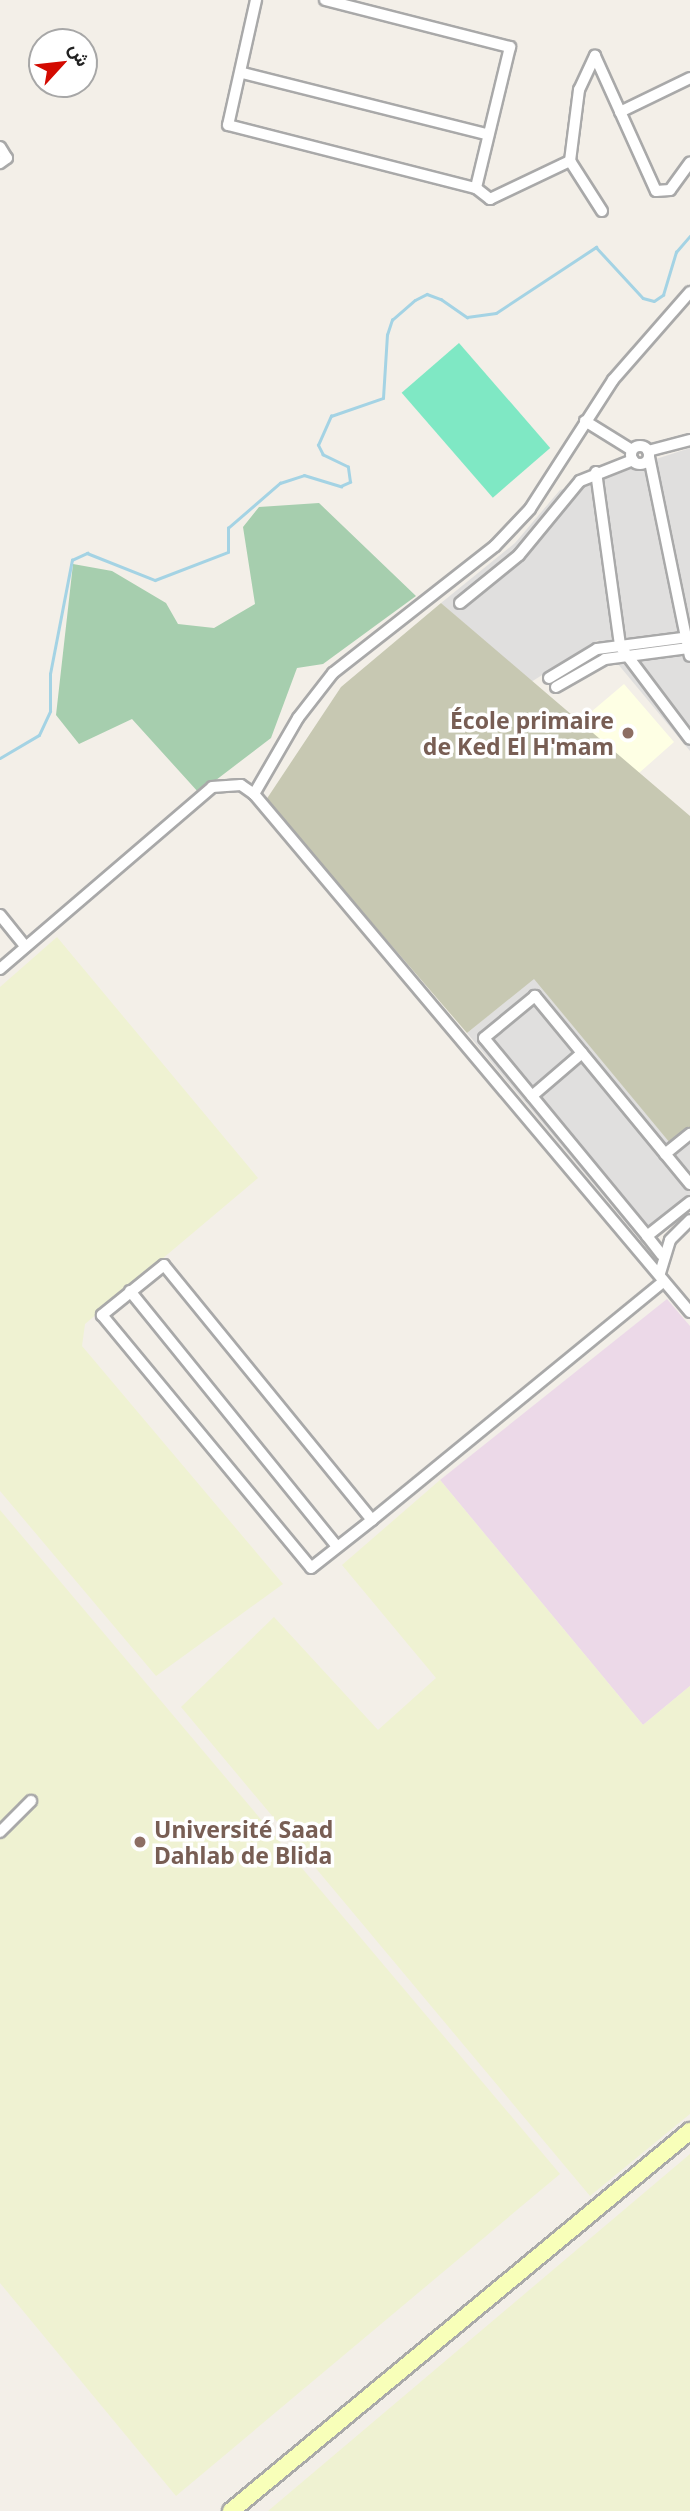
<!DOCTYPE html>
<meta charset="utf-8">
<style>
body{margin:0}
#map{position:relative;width:690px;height:2511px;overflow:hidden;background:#f3efe8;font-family:"Noto Sans",Vazirmatn,sans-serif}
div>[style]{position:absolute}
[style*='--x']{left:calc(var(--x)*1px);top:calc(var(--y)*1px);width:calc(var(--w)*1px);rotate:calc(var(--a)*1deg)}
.residential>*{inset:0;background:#e0dfde}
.industrial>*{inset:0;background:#ecd9e8}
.education>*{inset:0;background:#feffe4}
.construction>*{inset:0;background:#c7c8b2}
.farmland>*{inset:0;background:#eff2d2}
.cemetery>*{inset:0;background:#a6ceae}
.pitch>*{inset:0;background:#7fe8c4;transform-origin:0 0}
.stream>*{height:2.5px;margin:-1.25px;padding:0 1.25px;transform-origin:1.25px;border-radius:1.25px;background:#a4d3e4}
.roads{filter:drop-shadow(2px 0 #a9a9a9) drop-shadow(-2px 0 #a9a9a9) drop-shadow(0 2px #a9a9a9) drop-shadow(0 -2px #a9a9a9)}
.street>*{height:10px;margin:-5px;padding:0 5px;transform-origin:5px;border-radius:5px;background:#fff}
.street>.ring{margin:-5px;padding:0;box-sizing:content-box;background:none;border:10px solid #fff;border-radius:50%}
.secondary>*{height:16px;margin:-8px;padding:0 8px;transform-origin:8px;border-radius:8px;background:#f8ffb9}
.dots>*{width:19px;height:19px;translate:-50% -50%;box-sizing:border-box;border:4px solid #fff;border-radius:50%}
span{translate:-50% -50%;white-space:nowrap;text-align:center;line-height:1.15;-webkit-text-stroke:7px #fff;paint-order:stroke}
.education-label{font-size:23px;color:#785e54;font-weight:700}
.right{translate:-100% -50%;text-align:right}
.left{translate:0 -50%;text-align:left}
.north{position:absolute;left:28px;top:28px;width:70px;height:70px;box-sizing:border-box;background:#fff;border:2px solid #a7a7a7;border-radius:50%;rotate:63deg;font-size:19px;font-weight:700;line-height:28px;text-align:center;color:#222}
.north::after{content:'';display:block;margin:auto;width:24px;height:32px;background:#d30a00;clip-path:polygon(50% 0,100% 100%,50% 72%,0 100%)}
</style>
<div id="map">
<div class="residential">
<i style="clip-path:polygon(690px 448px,690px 751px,598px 640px,531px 682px,441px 603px,515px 543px,560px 490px)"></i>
<i style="clip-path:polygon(534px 978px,670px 1142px,690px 1127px,690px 1211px,646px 1247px,467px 1033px)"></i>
</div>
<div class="industrial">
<i style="clip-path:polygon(667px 1299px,690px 1326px,690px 1686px,643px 1725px,440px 1480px)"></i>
</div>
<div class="education">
<i style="clip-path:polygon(624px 684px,674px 742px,639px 773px,578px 723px)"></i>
</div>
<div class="construction">
<i style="clip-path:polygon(441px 603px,690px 816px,690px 1127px,670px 1143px,534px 979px,467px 1033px,266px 800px,341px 687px)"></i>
</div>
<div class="farmland">
<i style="clip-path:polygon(57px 937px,258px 1178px,85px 1324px,82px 1346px,283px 1584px,156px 1676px,0 1491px,0 987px)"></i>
<i style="clip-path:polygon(440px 1480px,643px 1725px,690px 1686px,690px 2114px,590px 2196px,181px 1707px,274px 1617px,378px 1730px,436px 1678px,342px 1565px)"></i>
<i style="clip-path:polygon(0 1510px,560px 2174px,176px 2496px,0 2283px)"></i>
<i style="clip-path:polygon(690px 2154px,690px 2511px,268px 2511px)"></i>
</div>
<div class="cemetery">
<i style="clip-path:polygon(319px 503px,416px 596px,323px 664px,297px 668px,271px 738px,199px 793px,132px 719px,79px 744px,56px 715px,73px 564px,112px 571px,166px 603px,178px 624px,214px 628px,255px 604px,243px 527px,259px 507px)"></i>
</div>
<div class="pitch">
<i style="left:459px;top:343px;width:139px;height:76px;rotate:49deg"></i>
</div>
<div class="stream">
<i style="--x:0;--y:758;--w:45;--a:-30.5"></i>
<i style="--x:39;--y:735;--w:26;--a:-65"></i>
<i style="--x:50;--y:711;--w:37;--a:-90"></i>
<i style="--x:50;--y:674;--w:116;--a:-79.1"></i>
<i style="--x:72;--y:560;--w:17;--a:-25"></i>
<i style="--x:87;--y:553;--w:73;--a:21.7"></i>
<i style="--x:155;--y:580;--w:78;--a:-21"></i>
<i style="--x:228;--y:552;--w:24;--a:-90"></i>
<i style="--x:228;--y:528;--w:69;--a:-40.9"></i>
<i style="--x:280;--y:483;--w:25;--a:-18"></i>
<i style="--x:304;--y:475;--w:39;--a:17"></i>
<i style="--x:341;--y:486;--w:10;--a:-24"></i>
<i style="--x:350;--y:482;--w:15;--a:-98"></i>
<i style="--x:348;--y:467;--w:28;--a:-154"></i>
<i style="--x:323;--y:455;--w:11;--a:-117"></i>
<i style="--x:318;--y:445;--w:32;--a:-66"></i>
<i style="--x:331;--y:416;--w:55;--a:-19.1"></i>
<i style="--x:383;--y:398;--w:63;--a:-86.4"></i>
<i style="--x:387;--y:335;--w:16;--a:-72"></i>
<i style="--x:392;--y:320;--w:30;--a:-41"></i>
<i style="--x:415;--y:300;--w:13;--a:-27"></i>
<i style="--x:427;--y:294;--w:15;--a:20"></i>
<i style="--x:441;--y:299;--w:32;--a:35"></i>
<i style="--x:467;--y:317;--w:29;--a:-8"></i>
<i style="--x:496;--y:313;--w:120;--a:-33.4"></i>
<i style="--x:596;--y:247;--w:69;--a:47.3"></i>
<i style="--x:643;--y:298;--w:11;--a:15"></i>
<i style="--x:654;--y:301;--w:11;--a:-34"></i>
<i style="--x:663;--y:295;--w:45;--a:-73.2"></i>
<i style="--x:676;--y:252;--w:21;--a:-49"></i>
</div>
<div class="roads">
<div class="street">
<i style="--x:256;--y:0;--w:128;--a:102.6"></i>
<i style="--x:228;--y:125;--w:256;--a:14.3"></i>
<i style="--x:476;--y:188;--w:18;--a:38"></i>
<i style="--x:490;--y:199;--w:89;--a:-25.4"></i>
<i style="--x:325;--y:0;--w:191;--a:14.3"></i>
<i style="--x:510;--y:47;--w:145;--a:103.6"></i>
<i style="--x:243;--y:73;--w:251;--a:14.1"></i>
<i style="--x:620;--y:112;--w:78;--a:-25.9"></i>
<i style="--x:0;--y:147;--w:13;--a:58"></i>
<i style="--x:7;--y:158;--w:9;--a:144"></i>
<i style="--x:602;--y:211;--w:59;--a:-122.6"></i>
<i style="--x:570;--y:161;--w:72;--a:-82.8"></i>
<i style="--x:579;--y:90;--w:38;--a:-65"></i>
<i style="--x:595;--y:56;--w:148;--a:65.7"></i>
<i style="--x:656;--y:191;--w:14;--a:-4"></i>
<i style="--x:670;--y:190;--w:34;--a:-54"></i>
<i style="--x:690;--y:292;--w:117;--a:131.2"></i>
<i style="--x:613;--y:380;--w:153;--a:122.8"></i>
<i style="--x:530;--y:509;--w:51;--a:133.4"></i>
<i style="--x:495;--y:546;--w:206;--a:141.9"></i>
<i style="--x:333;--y:673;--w:57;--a:127.9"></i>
<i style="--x:298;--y:718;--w:88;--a:120.1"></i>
<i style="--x:254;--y:794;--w:677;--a:49.91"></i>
<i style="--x:585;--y:421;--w:55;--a:31.7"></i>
<i class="ring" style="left:631px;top:446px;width:8px;height:8px"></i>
<i style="--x:648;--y:451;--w:43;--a:-14.7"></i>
<i style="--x:649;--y:457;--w:203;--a:78.4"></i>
<i style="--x:596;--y:472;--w:176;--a:82.1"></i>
<i style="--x:620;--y:646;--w:116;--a:53"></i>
<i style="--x:460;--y:603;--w:76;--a:-39.1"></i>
<i style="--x:519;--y:555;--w:96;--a:-50.5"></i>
<i style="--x:580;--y:481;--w:57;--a:-21.6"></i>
<i style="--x:549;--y:678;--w:56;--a:-31.1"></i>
<i style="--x:597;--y:649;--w:94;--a:-7.4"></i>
<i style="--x:556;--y:687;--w:56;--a:-29.7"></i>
<i style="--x:605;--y:659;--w:84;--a:-7.5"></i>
<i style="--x:0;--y:915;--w:38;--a:51"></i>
<i style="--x:0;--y:969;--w:279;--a:-40.6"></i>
<i style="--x:212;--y:787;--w:29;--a:-4"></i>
<i style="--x:241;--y:785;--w:16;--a:35"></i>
<i style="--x:532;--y:1096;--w:66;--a:-40.7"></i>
<i style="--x:665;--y:1154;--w:32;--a:-39"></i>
<i style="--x:690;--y:1184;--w:244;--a:-129.5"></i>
<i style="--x:535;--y:996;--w:66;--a:140.5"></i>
<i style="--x:484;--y:1038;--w:256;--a:50.5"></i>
<i style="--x:647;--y:1236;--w:55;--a:-38.3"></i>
<i style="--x:647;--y:1236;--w:24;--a:52"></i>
<i style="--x:660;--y:1273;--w:34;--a:-73"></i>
<i style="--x:670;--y:1240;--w:28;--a:-45"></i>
<i style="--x:130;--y:1291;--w:329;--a:51"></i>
<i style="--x:372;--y:1520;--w:329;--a:-129.2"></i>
<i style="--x:164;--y:1265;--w:80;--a:141.1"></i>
<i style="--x:102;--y:1315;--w:328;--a:50.4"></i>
<i style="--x:311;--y:1568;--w:78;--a:-38.2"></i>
<i style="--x:372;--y:1520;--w:377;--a:-39.3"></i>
<i style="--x:0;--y:1832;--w:44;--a:-45"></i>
</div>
<div class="secondary">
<i style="--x:231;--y:2511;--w:596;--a:-39.62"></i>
</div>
</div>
<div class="dots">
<i style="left:628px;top:733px;background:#8d6e63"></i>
<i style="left:140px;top:1842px;background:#8d6e63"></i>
</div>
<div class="education-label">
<span class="right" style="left:614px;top:733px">École primaire<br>de Ked El H'mam</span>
<span class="left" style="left:154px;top:1842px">Université Saad<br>Dahlab de Blida</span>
</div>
<div class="north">ش</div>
</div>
